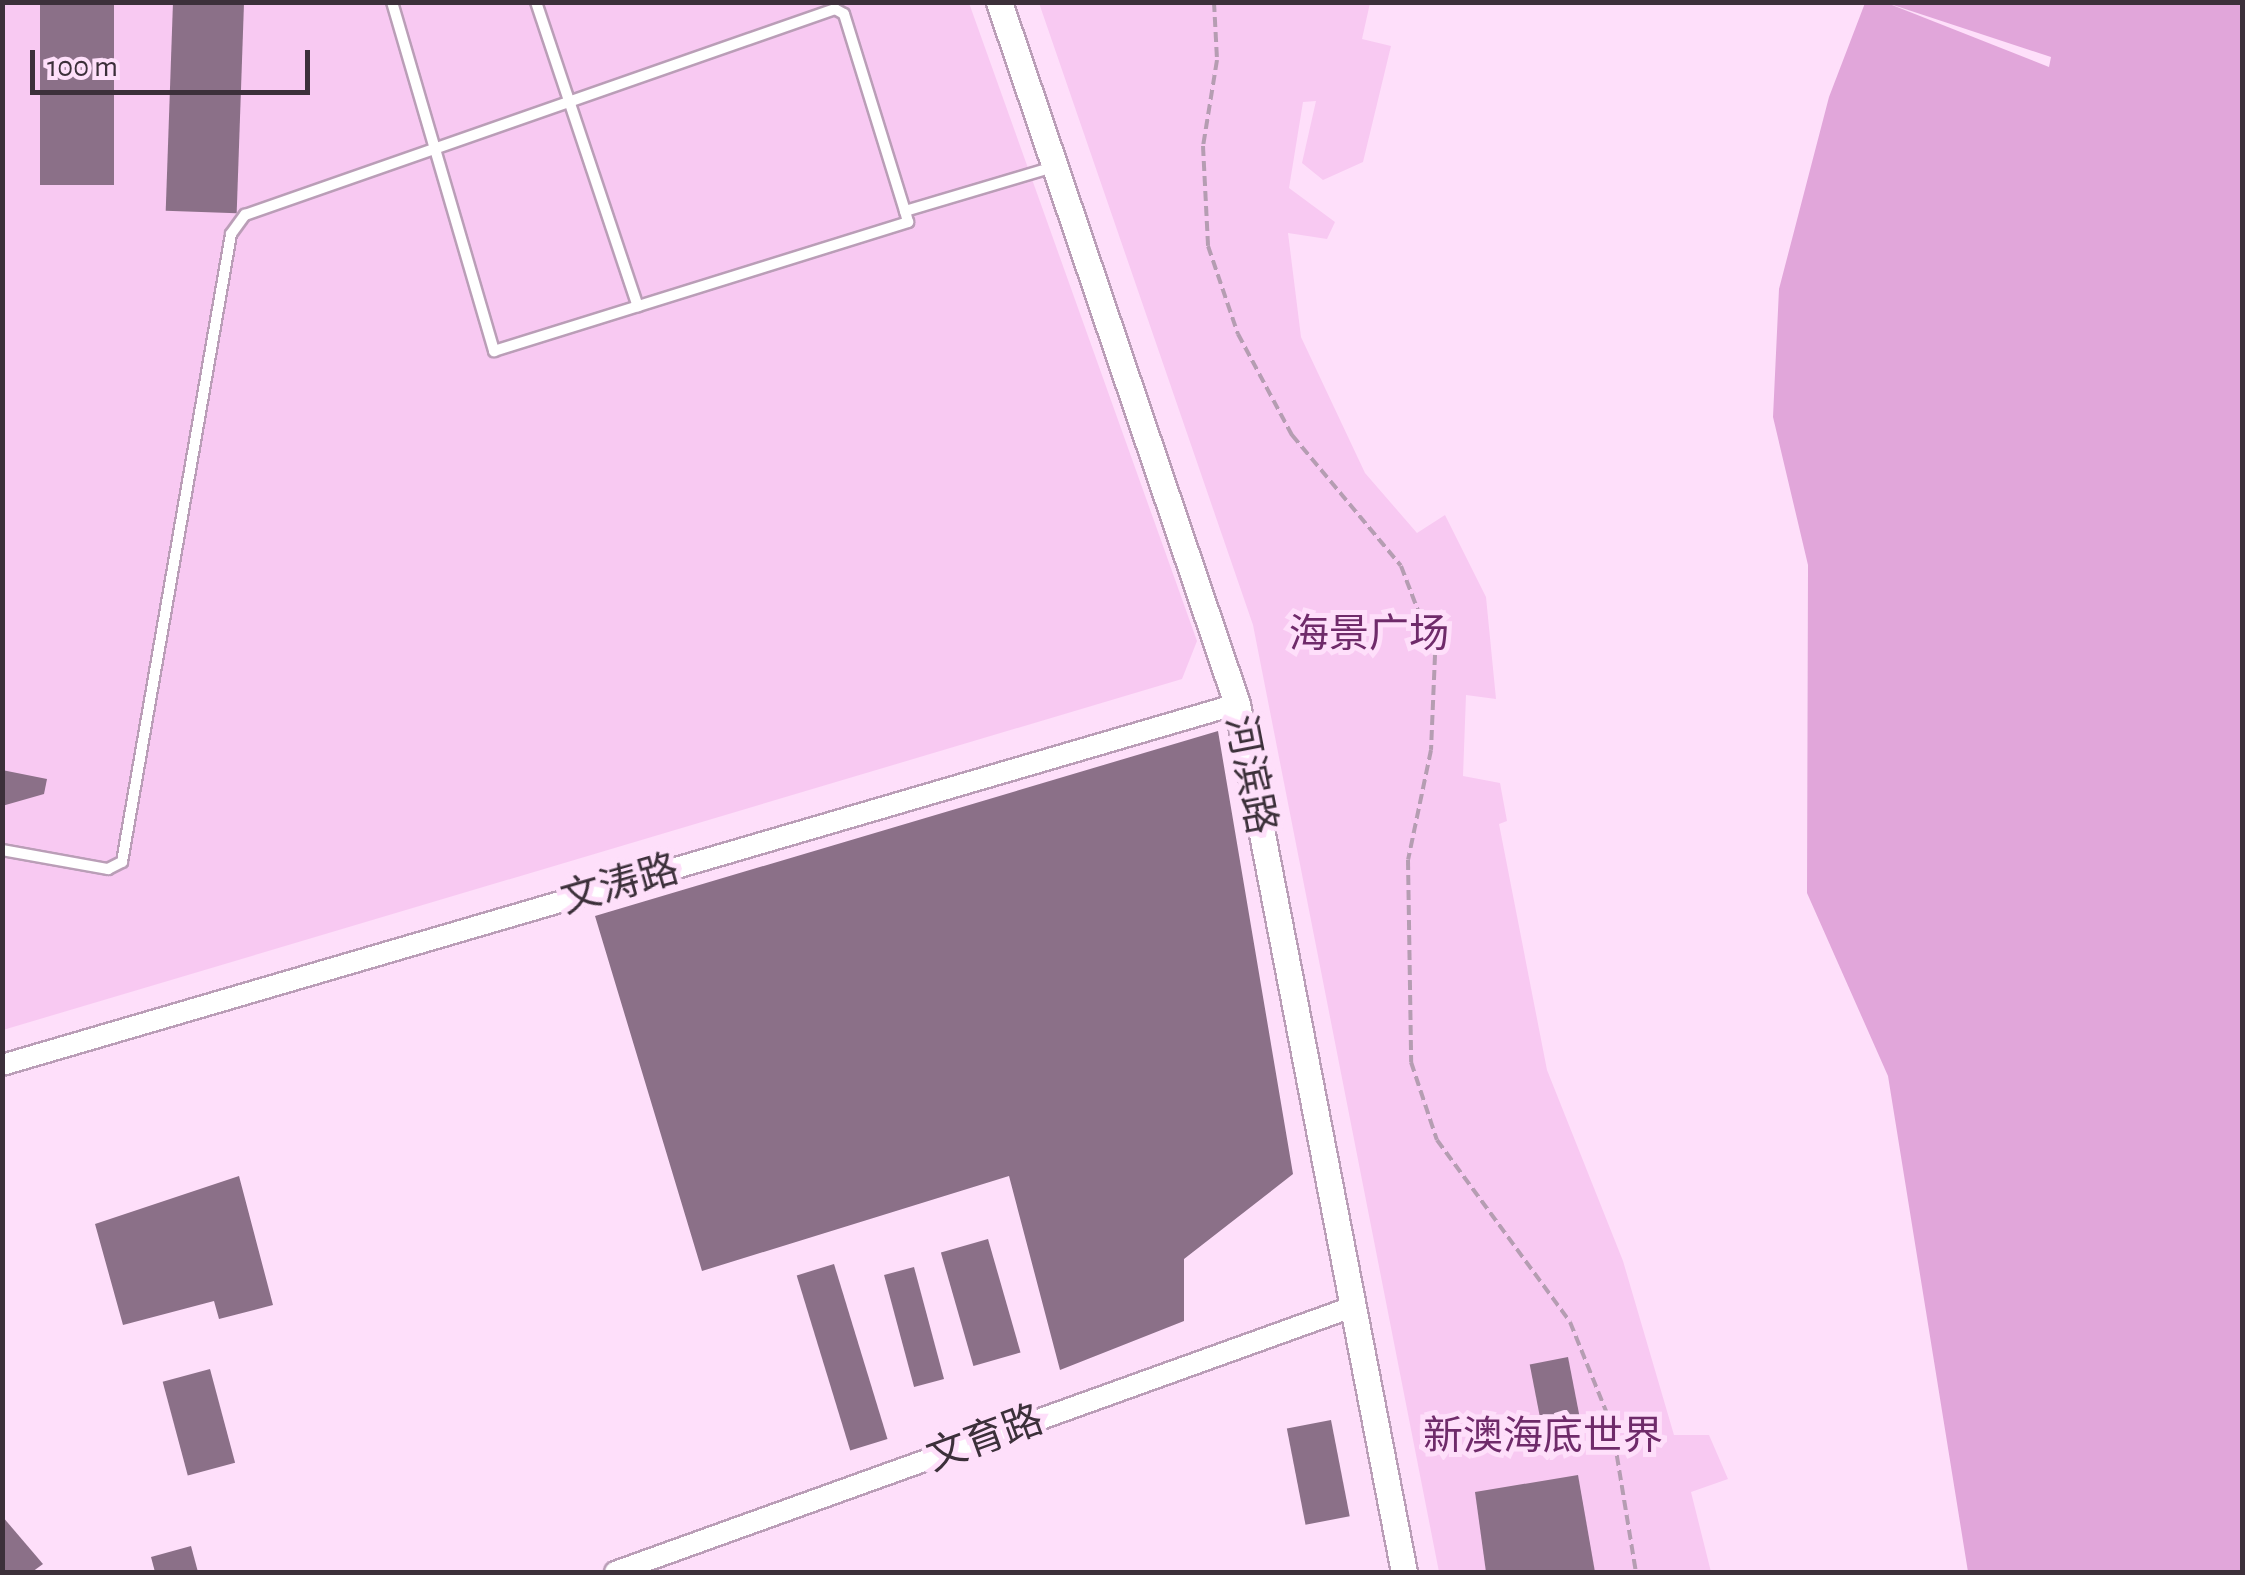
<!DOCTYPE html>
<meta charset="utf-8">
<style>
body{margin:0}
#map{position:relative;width:2245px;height:1575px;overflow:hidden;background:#fedffa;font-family:"Alegreya Sans","Noto Sans SC",sans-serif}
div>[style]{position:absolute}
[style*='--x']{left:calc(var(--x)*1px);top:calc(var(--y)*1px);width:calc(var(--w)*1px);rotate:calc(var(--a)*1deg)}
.green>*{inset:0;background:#f8c9f2}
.water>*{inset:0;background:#e1a6da}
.pier>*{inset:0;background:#fedffa}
.building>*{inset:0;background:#8b7088;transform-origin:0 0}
.path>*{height:4px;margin-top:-2px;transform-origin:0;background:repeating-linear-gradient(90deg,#b59db2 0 10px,transparent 0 15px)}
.roads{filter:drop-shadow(2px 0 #ba9eb7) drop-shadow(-2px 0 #ba9eb7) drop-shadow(0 2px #ba9eb7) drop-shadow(0 -2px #ba9eb7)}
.service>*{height:10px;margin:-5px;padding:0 5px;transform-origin:5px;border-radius:5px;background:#fff}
.minor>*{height:20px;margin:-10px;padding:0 10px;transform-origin:10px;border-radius:10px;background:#fff}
.tertiary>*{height:25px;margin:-12.5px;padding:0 12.5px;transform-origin:12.5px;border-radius:12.5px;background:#fff}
span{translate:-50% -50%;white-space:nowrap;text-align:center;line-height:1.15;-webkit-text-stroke:10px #fedffa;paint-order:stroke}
.park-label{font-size:40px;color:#6f2b6a}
.street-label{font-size:40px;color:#3c303a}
.frame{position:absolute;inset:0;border:5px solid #3c303a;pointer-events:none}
.scale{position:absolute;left:30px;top:50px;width:280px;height:45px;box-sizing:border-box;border:5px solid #3c303a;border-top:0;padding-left:12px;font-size:30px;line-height:35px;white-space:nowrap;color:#3c303a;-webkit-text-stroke:8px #fedffa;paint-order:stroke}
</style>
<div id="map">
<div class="green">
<i style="clip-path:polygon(3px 3px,969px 3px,1197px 641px,1182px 679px,3px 1030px)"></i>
<i style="clip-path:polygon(1039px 3px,1370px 3px,1362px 39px,1391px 46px,1363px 162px,1323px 180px,1302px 163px,1316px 101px,1303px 102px,1289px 188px,1335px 222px,1327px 239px,1288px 233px,1301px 337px,1365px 473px,1417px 533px,1445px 515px,1486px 597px,1496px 699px,1466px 695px,1463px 776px,1500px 783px,1507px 821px,1499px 824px,1547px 1070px,1623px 1261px,1674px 1435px,1709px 1435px,1728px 1479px,1691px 1492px,1711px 1572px,1439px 1572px,1253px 625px)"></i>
</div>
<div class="water">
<i style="clip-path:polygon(1865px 3px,2242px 3px,2242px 1572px,1968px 1572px,1888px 1076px,1807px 893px,1808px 565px,1773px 417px,1779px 289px,1829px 97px)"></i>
</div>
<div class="pier">
<i style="clip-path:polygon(1887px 3px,2051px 57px,2049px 67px)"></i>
</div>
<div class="building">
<i style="left:40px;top:2px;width:74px;height:183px"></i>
<i style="left:173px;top:2px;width:71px;height:209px;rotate:2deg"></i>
<i style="clip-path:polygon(1218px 731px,1293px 1174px,1184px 1259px,1184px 1321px,1060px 1370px,1009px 1176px,702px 1271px,595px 916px)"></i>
<i style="clip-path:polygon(2px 770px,47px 779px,44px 794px,2px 806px)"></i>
<i style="clip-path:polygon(239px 1176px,273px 1305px,219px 1319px,214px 1301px,123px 1325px,95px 1224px)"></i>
<i style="left:988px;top:1239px;width:118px;height:49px;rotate:74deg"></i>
<i style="left:834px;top:1264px;width:183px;height:39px;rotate:73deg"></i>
<i style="left:914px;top:1267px;width:116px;height:31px;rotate:75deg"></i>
<i style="left:1568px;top:1357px;width:64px;height:39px;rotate:79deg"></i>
<i style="left:210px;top:1369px;width:97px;height:49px;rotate:75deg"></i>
<i style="left:1331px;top:1420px;width:98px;height:45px;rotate:79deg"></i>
<i style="clip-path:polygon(1578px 1475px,1595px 1572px,1486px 1572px,1475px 1492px)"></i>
<i style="clip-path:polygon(2px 1516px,43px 1564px,32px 1572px,2px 1572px)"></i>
<i style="clip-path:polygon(191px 1546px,198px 1572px,155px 1572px,151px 1557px)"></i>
</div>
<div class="path">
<i style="--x:1214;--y:2;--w:58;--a:87"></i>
<i style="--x:1217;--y:60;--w:87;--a:99.2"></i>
<i style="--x:1203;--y:146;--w:100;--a:87.1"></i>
<i style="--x:1208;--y:246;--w:93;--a:71.2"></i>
<i style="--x:1238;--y:334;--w:115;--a:61.9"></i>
<i style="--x:1292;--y:435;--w:170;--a:50.2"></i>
<i style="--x:1401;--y:566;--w:95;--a:69.1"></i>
<i style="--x:1435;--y:655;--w:95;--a:92.4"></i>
<i style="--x:1431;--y:750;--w:112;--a:101.8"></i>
<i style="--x:1408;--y:860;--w:202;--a:89.1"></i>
<i style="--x:1411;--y:1062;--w:82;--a:71.6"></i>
<i style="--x:1437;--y:1140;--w:225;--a:53.8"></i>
<i style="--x:1570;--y:1322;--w:112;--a:68"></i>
<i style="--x:1612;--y:1426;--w:148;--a:80.7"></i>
</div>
<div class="roads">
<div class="service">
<i style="--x:392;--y:2;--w:364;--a:73.7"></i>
<i style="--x:494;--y:351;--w:434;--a:-17.3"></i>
<i style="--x:908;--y:222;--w:11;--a:-105"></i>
<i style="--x:905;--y:211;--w:155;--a:-16.5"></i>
<i style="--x:536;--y:2;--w:321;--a:71.5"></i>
<i style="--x:2;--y:850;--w:108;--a:10.2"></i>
<i style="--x:108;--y:869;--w:16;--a:-27"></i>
<i style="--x:122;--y:862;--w:637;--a:-80.15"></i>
<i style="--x:231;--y:234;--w:24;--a:-54"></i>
<i style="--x:245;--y:215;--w:625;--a:-19.25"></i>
<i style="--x:835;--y:9;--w:10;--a:29"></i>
<i style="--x:844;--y:14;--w:206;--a:72.8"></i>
</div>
<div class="minor">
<i style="--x:2;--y:1065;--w:1287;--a:-16.29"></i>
<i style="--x:615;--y:1572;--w:786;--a:-19.77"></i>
</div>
<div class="tertiary">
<i style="--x:999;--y:2;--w:741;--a:71.27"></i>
<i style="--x:1237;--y:704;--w:884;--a:79.11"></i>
</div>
</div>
<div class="park-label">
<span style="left:1369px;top:635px">海景广场</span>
<span style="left:1543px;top:1437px">新澳海底世界</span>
</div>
<div class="street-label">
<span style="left:1250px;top:775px;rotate:79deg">河滨路</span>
<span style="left:620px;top:885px;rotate:-16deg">文涛路</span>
<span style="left:985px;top:1439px;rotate:-20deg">文育路</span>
</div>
<div class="frame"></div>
<div class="scale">100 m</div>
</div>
